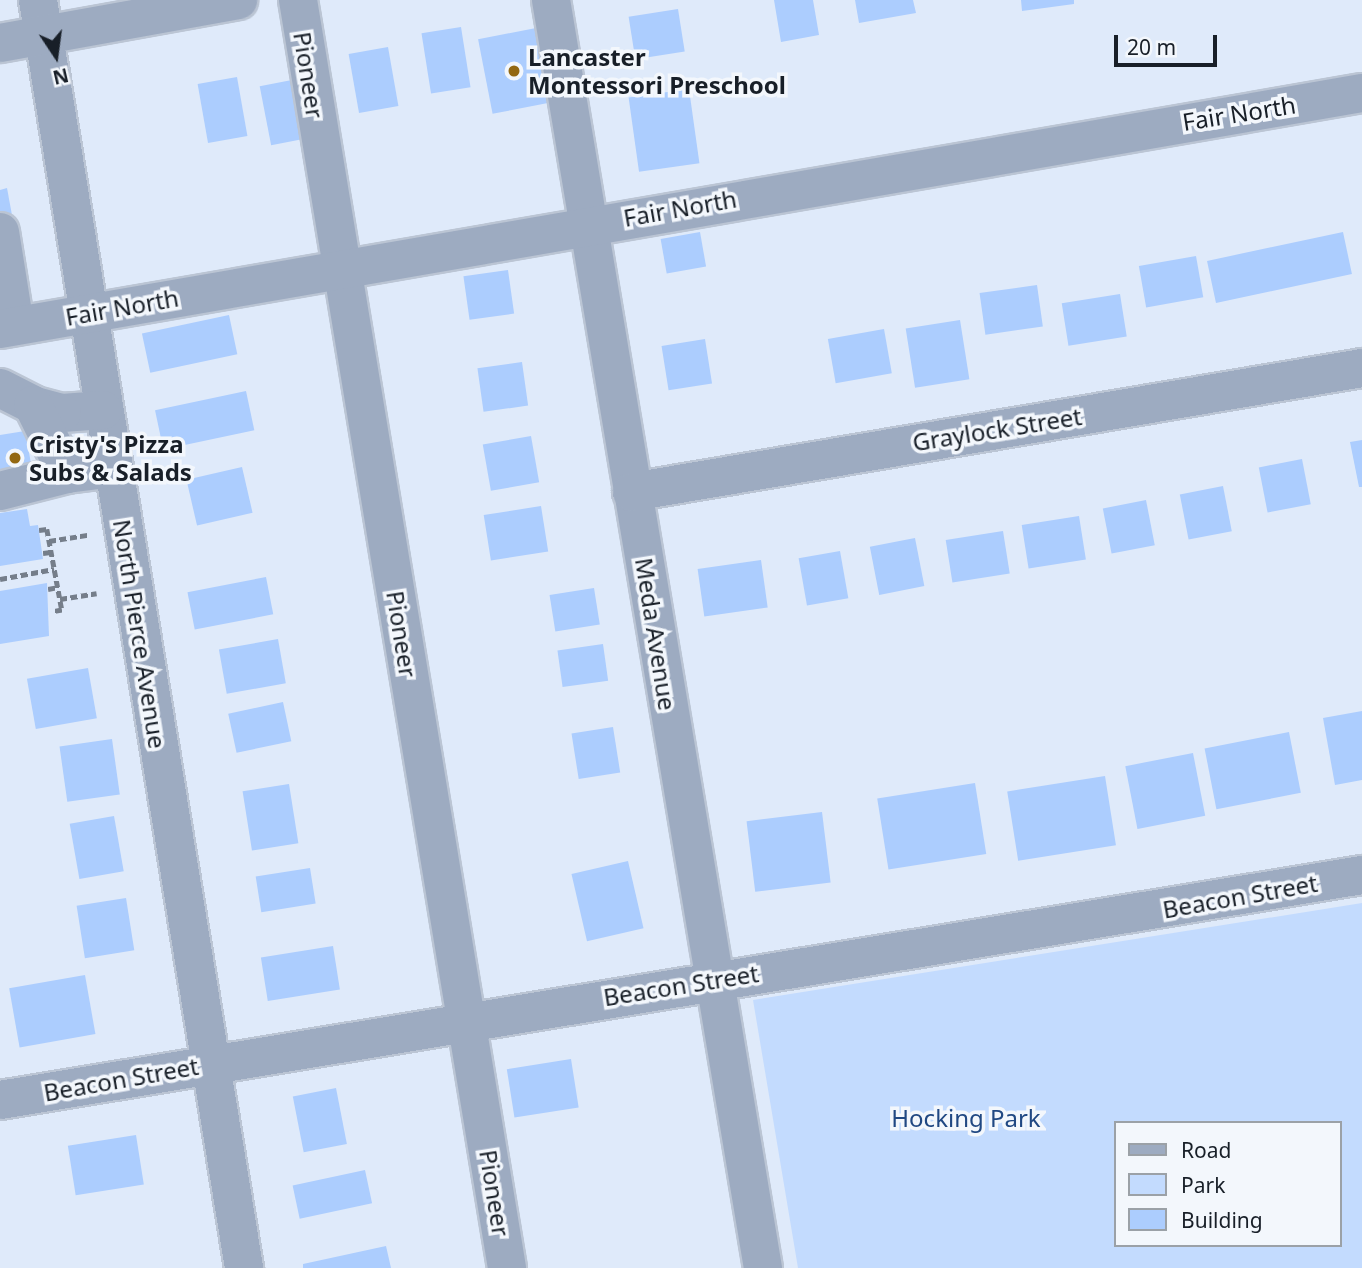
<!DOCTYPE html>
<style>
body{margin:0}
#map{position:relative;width:1362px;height:1268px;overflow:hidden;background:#dfeafa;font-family:"Noto Sans",sans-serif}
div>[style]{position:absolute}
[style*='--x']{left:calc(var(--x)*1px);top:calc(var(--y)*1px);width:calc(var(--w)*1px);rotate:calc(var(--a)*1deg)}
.green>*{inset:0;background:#c3dbfe}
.building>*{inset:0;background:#accdfe;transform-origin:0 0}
.path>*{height:4.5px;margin-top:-2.25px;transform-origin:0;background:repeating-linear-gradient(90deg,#757e8a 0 7px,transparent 0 10.5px)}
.roads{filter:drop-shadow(2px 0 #bbc5d4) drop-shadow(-2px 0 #bbc5d4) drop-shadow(0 2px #bbc5d4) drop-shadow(0 -2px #bbc5d4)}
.minor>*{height:38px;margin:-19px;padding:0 19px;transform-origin:19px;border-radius:19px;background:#9dabc1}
.dots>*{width:19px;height:19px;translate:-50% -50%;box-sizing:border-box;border:4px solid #f3f7fc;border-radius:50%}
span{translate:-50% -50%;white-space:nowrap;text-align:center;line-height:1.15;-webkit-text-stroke:7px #f3f7fc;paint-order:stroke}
.poi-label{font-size:24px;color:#181f28;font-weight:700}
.left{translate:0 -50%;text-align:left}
.street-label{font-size:24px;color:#181f28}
.park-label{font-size:24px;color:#204883}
.legend{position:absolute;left:1114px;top:1121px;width:228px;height:126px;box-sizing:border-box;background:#f3f7fc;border:2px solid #9ba1a7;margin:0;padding:9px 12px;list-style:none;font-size:21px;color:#181f28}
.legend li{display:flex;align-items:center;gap:14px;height:35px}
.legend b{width:35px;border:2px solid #9ba1a7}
.north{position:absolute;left:21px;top:21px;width:70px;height:70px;-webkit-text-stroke:5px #f3f7fc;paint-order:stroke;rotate:167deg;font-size:19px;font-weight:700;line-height:28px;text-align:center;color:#181f28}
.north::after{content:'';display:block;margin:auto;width:24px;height:32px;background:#181f28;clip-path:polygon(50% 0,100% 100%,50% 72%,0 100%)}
.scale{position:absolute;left:1114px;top:35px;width:103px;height:32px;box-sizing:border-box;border:4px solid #181f28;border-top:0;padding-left:9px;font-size:21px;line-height:24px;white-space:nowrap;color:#181f28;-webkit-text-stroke:5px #f3f7fc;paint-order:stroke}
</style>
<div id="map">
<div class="green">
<i style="clip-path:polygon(evenodd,1362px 903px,1362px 1268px,798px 1268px,753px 1000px,1362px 903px,1115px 1123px,1339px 1123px,1339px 1245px,1115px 1245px,1115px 1123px)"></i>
</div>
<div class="building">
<i style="clip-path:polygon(774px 0,813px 0,819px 35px,781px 42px)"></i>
<i style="clip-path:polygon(855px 0,913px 0,916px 13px,859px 23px)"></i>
<i style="clip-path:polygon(1021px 0,1074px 0,1074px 4px,1022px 11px)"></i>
<i style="left:678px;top:9px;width:43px;height:50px;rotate:81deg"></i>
<i style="left:461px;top:27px;width:61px;height:40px;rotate:81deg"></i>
<i style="left:536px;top:28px;width:76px;height:59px;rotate:79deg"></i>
<i style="left:388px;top:47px;width:60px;height:40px;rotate:80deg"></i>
<i style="left:237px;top:77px;width:60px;height:40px;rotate:80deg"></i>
<i style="left:297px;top:79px;width:60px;height:38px;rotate:79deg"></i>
<i style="left:689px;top:89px;width:75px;height:61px;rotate:82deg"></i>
<i style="clip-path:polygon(7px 188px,16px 237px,0 240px,0 190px)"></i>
<i style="left:700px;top:232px;width:35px;height:40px;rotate:80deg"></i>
<i style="left:1343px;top:232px;width:43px;height:139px;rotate:78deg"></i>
<i style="left:1196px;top:256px;width:42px;height:58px;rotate:80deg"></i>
<i style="left:508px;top:270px;width:44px;height:45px;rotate:82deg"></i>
<i style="left:1037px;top:285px;width:42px;height:58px;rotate:82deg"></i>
<i style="left:1120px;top:294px;width:43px;height:59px;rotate:81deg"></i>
<i style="left:229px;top:315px;width:40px;height:89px;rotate:78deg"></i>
<i style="left:960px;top:320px;width:60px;height:55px;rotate:81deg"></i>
<i style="left:884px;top:329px;width:45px;height:57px;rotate:80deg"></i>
<i style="left:705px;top:339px;width:45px;height:44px;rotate:81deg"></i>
<i style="left:522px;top:362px;width:44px;height:45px;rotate:82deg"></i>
<i style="left:246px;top:391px;width:40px;height:93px;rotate:78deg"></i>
<i style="clip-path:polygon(25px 431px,32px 469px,0 479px,0 435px)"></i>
<i style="left:531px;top:436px;width:47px;height:49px;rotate:80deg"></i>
<i style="clip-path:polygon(1362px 440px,1362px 487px,1359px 487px,1350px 442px)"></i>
<i style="left:1302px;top:459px;width:46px;height:44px;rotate:79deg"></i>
<i style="left:242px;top:467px;width:47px;height:57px;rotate:77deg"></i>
<i style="left:1223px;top:486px;width:46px;height:44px;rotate:79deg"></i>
<i style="left:1146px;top:500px;width:46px;height:44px;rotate:79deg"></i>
<i style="left:541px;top:506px;width:46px;height:58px;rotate:81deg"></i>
<i style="clip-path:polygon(27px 509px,30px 526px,38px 525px,43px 559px,0 566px,0 513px)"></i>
<i style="left:1079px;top:516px;width:44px;height:58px;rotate:81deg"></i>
<i style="left:1003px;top:531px;width:43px;height:58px;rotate:81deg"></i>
<i style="left:915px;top:538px;width:49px;height:46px;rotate:79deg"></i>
<i style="left:840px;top:551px;width:48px;height:42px;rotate:80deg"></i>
<i style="left:761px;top:560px;width:48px;height:64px;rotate:82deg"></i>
<i style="left:266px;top:577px;width:38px;height:80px;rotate:79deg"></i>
<i style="clip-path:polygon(47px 583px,49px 636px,0 644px,0 591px)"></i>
<i style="left:594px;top:588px;width:37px;height:45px;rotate:81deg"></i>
<i style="left:278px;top:639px;width:45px;height:60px;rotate:80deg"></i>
<i style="left:603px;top:644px;width:37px;height:46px;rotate:82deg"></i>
<i style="left:88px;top:668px;width:51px;height:62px;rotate:80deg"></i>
<i style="left:283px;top:702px;width:40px;height:56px;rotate:78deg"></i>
<i style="clip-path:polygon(1362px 711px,1362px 780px,1335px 785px,1323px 718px)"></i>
<i style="left:613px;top:727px;width:46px;height:42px;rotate:81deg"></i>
<i style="left:1289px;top:732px;width:62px;height:86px;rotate:79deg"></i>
<i style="left:112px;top:739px;width:56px;height:53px;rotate:82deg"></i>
<i style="left:1193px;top:753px;width:64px;height:69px;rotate:79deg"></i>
<i style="left:1105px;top:776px;width:70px;height:99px;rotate:81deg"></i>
<i style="left:975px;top:783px;width:72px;height:99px;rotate:81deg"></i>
<i style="left:289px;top:784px;width:60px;height:47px;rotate:81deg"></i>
<i style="left:822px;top:812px;width:71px;height:76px;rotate:83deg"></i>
<i style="left:114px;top:816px;width:56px;height:45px;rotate:80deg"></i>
<i style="left:628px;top:861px;width:69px;height:58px;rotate:77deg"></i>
<i style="left:310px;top:868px;width:36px;height:55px;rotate:81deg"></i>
<i style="left:126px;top:898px;width:53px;height:50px;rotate:81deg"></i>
<i style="left:333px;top:946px;width:44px;height:73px;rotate:81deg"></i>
<i style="left:85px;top:975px;width:60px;height:77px;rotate:80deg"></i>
<i style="left:571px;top:1059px;width:49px;height:65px;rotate:81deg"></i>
<i style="left:336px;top:1088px;width:57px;height:44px;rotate:79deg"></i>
<i style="left:136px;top:1135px;width:50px;height:69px;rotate:81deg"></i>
<i style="left:365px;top:1170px;width:34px;height:74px;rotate:78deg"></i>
<i style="clip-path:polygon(386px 1246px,391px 1268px,303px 1268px,303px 1264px)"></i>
</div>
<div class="path">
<i style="--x:39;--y:530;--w:8;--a:-7"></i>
<i style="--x:47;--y:529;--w:82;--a:79.5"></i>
<i style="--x:62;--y:610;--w:10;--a:169"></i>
<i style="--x:49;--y:541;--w:39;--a:-9"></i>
<i style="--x:43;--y:553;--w:8;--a:-7"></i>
<i style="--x:0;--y:579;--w:55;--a:-10.5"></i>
<i style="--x:48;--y:589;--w:10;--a:-11"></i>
<i style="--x:60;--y:599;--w:37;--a:-9"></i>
</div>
<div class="roads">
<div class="minor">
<i style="--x:38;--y:0;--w:1285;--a:80.77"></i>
<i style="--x:298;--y:0;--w:1285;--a:80.64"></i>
<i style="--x:551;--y:0;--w:1286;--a:80.51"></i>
<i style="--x:0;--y:43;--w:242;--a:-10.2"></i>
<i style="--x:0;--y:232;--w:95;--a:80.9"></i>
<i style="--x:0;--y:329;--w:1382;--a:-9.83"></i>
<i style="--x:0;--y:388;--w:37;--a:27"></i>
<i style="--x:103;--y:410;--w:41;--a:175.8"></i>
<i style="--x:62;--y:413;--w:30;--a:-165"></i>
<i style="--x:33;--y:405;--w:77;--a:63.8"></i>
<i style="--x:67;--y:474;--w:46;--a:-7.4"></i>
<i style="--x:0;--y:491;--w:69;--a:-14.2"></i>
<i style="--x:632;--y:492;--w:740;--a:-9.64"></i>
<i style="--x:0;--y:1100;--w:1380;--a:-9.38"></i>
</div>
</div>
<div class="dots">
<i style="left:514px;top:71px;background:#936812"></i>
<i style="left:15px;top:458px;background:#936812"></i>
</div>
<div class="poi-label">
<span class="left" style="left:528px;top:71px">Lancaster<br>Montessori Preschool</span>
<span class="left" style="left:29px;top:458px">Cristy's Pizza<br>Subs &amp; Salads</span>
</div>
<div class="street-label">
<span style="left:309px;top:75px;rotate:81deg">Pioneer</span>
<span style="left:1239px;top:113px;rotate:-9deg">Fair North</span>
<span style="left:680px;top:208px;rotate:-10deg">Fair North</span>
<span style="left:122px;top:307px;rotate:-10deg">Fair North</span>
<span style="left:997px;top:429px;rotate:-9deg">Graylock Street</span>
<span style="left:140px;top:634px;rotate:81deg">North Pierce Avenue</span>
<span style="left:402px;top:634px;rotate:81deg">Pioneer</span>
<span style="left:656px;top:634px;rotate:81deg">Meda Avenue</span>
<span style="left:1240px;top:896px;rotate:-10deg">Beacon Street</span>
<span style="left:681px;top:985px;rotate:-9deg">Beacon Street</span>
<span style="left:121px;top:1079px;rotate:-10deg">Beacon Street</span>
<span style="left:495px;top:1193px;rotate:81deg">Pioneer</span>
</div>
<div class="park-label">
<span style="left:966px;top:1118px">Hocking Park</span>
</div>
<ul class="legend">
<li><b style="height:9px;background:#9dabc1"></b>Road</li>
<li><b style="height:19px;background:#c3dbfe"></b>Park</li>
<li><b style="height:19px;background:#accdfe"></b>Building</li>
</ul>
<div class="north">N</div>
<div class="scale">20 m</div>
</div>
